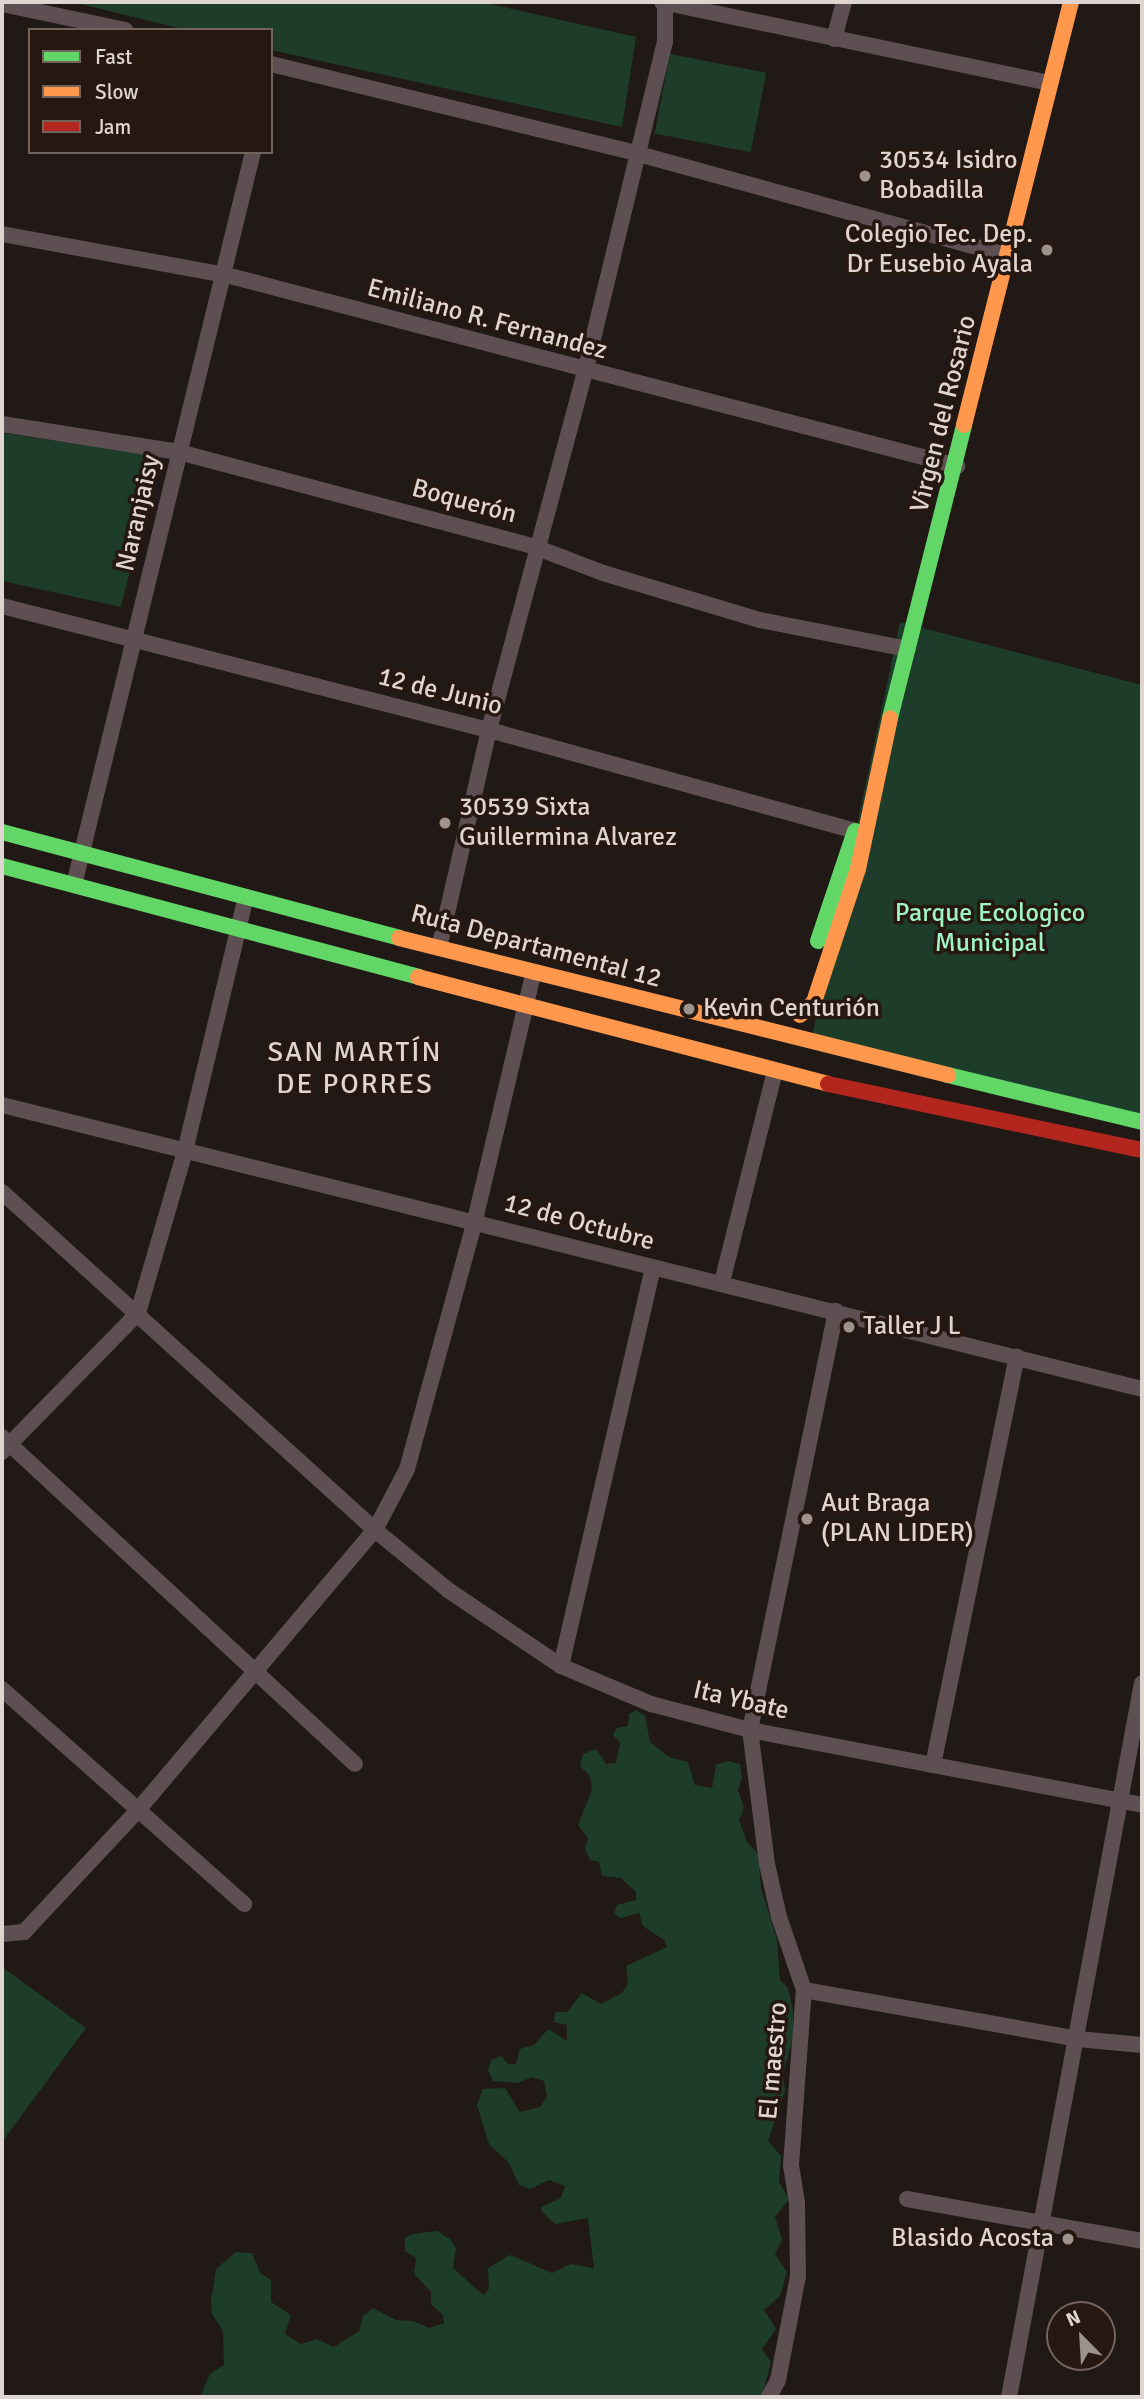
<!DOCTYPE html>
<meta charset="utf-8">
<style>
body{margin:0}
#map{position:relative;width:1144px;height:2399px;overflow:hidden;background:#211916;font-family:Signika,sans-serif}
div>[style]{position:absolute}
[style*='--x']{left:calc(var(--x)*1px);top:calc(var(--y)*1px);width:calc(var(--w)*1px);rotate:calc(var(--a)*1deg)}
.green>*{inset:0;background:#1d3c2a;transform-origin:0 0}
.street>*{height:16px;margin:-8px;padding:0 8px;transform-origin:8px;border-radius:8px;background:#5d4f52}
.fast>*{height:16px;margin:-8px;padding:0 8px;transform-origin:8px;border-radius:8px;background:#63d668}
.slow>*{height:16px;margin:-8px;padding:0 8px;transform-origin:8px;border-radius:8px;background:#ff974d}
.jam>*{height:16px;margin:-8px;padding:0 8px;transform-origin:8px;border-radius:8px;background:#b3261e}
.dots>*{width:19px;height:19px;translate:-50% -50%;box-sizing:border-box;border:4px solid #261811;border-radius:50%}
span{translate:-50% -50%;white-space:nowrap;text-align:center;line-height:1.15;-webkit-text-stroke:7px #261811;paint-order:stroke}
.poi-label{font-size:26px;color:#dfd5d0}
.left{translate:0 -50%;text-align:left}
.right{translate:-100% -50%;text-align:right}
.street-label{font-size:26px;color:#dfd5d0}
.park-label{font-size:26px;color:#9ff4c4}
.neighbourhood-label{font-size:28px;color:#dfd5d0;letter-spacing:2px}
.frame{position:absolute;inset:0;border:4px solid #dfd5d0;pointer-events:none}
.legend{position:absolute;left:28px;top:28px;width:245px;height:126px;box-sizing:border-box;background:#261811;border:2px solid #70645d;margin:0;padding:9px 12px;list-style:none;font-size:21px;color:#dfd5d0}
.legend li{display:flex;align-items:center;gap:14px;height:35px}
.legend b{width:35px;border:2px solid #70645d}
.north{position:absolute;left:1046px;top:2301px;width:70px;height:70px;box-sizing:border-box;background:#261811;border:2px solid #70645d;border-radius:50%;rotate:336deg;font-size:19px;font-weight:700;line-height:28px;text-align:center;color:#dfd5d0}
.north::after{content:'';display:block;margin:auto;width:24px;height:32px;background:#9c938f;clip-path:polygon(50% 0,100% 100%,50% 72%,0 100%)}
</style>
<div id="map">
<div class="green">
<i style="clip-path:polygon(72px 2px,482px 2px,636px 37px,622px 127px,271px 50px,271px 30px,187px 30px)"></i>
<i style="left:670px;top:54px;width:98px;height:81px;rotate:11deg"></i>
<i style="clip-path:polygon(2px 433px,159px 456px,121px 607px,2px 581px)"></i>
<i style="clip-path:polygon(900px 622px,1142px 685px,1142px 1122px,811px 1042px)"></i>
<i style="clip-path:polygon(636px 1710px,645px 1716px,650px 1742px,669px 1757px,688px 1762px,695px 1785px,712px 1788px,716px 1765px,728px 1761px,740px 1764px,742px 1778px,738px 1790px,744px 1808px,739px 1820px,747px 1842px,758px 1854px,761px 1888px,777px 1940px,780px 1980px,788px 1988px,793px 2010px,793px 2038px,783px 2074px,785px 2091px,768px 2141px,781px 2156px,779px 2182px,789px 2199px,775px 2217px,782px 2240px,775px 2254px,787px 2272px,780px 2296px,764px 2310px,776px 2329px,762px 2349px,771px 2362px,762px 2397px,200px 2397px,210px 2374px,224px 2365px,223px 2331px,212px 2314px,211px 2301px,216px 2269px,236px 2252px,252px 2253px,260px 2273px,271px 2280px,271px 2302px,291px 2315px,285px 2334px,301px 2344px,317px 2339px,334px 2347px,359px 2331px,363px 2316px,373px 2308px,396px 2320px,413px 2321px,429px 2328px,444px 2323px,443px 2315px,431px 2304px,431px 2292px,414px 2274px,416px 2258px,405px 2251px,405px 2238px,412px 2234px,437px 2231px,451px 2240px,456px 2248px,453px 2268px,483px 2295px,489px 2289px,488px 2268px,510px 2255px,552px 2273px,571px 2264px,594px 2268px,588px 2218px,555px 2224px,541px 2211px,541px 2207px,561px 2198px,565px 2186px,549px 2180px,530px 2189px,519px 2185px,509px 2163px,489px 2144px,477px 2105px,483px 2089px,505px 2088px,520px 2112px,540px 2107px,547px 2096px,544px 2081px,532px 2077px,517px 2083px,493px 2081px,488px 2070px,491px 2060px,501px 2056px,508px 2064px,516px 2064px,520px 2049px,534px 2045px,548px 2029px,567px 2041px,567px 2025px,554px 2022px,555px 2012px,567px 2012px,582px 1993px,601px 2004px,622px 1993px,628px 1984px,626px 1966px,667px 1947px,664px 1940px,643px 1926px,639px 1913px,621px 1918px,614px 1914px,617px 1905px,636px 1900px,636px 1892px,621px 1878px,602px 1876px,599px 1862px,590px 1860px,585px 1849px,588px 1838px,578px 1825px,592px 1790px,590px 1776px,580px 1766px,583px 1754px,596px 1749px,606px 1764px,616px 1763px,620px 1743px,613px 1735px,617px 1728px,628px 1726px,629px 1714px)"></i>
<i style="clip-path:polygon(2px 1967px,86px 2028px,2px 2142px)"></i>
</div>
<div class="street">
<i style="--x:662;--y:2;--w:395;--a:11.8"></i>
<i style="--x:2;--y:4;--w:126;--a:11.9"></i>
<i style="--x:834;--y:39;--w:38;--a:-75"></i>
<i style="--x:271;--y:64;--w:375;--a:13.7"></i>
<i style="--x:635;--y:153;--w:388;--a:15.4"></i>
<i style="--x:2;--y:234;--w:228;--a:10.4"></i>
<i style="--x:226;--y:275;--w:756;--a:14.64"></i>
<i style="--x:2;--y:424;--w:179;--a:9"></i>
<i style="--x:179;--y:452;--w:368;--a:14.9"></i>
<i style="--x:535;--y:547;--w:73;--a:20.9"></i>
<i style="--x:603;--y:573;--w:164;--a:16.7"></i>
<i style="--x:760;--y:620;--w:151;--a:11.1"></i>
<i style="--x:2;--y:606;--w:503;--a:14.29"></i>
<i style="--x:489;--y:730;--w:387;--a:15.4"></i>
<i style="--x:74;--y:885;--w:755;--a:-76.28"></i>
<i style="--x:439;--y:948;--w:224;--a:-77.1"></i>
<i style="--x:489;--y:730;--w:371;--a:-75"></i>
<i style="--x:585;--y:372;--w:340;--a:-76.4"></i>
<i style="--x:665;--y:42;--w:40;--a:-90"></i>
<i style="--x:2;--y:1105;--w:1175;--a:13.99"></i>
<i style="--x:2;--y:1192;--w:503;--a:42.18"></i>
<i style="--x:375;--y:1530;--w:94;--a:39.4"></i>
<i style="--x:448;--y:1590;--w:136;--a:33.9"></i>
<i style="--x:561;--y:1666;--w:98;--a:22.9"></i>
<i style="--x:651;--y:1704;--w:102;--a:14.7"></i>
<i style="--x:750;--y:1730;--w:399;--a:10.8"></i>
<i style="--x:722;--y:1282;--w:218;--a:-75.9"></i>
<i style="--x:2;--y:1437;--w:481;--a:42.8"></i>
<i style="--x:2;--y:1452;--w:194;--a:-45.6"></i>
<i style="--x:138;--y:1313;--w:169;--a:-73.8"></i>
<i style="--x:185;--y:1151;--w:261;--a:-76.5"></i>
<i style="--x:561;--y:1666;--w:408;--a:-77"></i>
<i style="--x:2;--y:1689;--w:324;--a:41.6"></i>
<i style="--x:933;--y:1765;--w:417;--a:-78.4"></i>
<i style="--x:2;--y:1934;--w:22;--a:-5"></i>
<i style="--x:24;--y:1932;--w:167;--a:-46.9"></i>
<i style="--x:138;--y:1810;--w:367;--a:-49.8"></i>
<i style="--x:375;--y:1530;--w:69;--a:-62.3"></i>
<i style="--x:407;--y:1469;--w:258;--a:-74.7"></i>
<i style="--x:475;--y:1220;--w:253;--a:-76.7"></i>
<i style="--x:804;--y:1990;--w:278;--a:10.1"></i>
<i style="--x:1078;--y:2039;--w:64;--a:5.4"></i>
<i style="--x:907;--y:2199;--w:239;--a:10.1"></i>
<i style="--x:769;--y:2397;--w:19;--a:-62"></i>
<i style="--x:778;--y:2380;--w:106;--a:-79.1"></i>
<i style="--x:798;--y:2276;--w:73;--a:-90.8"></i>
<i style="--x:797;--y:2203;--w:38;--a:-99"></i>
<i style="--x:791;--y:2165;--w:175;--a:-85.8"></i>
<i style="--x:804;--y:1990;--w:77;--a:-108.9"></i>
<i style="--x:779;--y:1917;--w:54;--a:-102.8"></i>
<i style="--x:767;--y:1864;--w:135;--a:-97.2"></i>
<i style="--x:750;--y:1730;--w:428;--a:-78.4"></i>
<i style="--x:1009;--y:2397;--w:726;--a:-79.45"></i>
</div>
<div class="fast">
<i style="--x:890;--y:718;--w:302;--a:-75.8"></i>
<i style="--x:2;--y:832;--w:411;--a:14.9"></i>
<i style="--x:2;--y:866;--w:431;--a:14.9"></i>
<i style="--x:818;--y:941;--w:116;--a:-71.4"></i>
<i style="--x:948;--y:1075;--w:200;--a:13.6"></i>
</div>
<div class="slow">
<i style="--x:964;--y:425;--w:436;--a:-75.8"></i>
<i style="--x:399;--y:938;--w:566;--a:14.01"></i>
<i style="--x:418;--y:977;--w:424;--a:14.6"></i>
<i style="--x:800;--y:1015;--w:19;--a:-43"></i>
<i style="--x:814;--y:1002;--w:140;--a:-71.7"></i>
<i style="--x:858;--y:869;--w:154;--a:-78"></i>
</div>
<div class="jam">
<i style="--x:828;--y:1084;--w:321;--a:11.9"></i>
</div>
<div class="dots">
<i style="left:865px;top:176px;background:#9c938f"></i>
<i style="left:1047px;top:250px;background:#9c938f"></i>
<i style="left:445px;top:823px;background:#9c938f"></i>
<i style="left:689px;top:1009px;background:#9c938f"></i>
<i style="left:849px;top:1327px;background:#9c938f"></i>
<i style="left:807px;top:1519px;background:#9c938f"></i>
<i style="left:1068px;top:2239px;background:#9c938f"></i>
</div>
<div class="poi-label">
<span class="left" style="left:879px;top:176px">30534 Isidro<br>Bobadilla</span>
<span class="right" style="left:1033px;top:250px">Colegio Tec. Dep.<br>Dr Eusebio Ayala</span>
<span class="left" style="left:459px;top:823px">30539 Sixta<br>Guillermina Alvarez</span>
<span class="left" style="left:703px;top:1009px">Kevin Centurión</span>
<span class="left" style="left:863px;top:1327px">Taller J L</span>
<span class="left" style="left:821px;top:1519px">Aut Braga<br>(PLAN LIDER)</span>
<span class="right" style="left:1054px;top:2239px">Blasido Acosta</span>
</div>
<div class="street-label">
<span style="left:487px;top:320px;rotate:15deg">Emiliano R. Fernandez</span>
<span style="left:944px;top:414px;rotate:-76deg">Virgen del Rosario</span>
<span style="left:464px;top:502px;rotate:15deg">Boquerón</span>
<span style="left:139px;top:513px;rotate:-77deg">Naranjaisy</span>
<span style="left:440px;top:692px;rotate:14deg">12 de Junio</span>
<span style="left:536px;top:947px;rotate:15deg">Ruta Departamental 12</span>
<span style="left:579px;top:1223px;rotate:15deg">12 de Octubre</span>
<span style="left:741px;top:1701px;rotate:13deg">Ita Ybate</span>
<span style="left:774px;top:2061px;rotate:-85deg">El maestro</span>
</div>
<div class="park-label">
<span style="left:990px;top:929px">Parque Ecologico<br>Municipal</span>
</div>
<div class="neighbourhood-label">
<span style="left:355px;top:1068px">SAN MARTÍN<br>DE PORRES</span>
</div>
<div class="frame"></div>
<ul class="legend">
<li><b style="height:9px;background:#63d668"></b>Fast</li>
<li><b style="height:9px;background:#ff974d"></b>Slow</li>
<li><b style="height:9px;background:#b3261e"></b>Jam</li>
</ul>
<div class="north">N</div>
</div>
